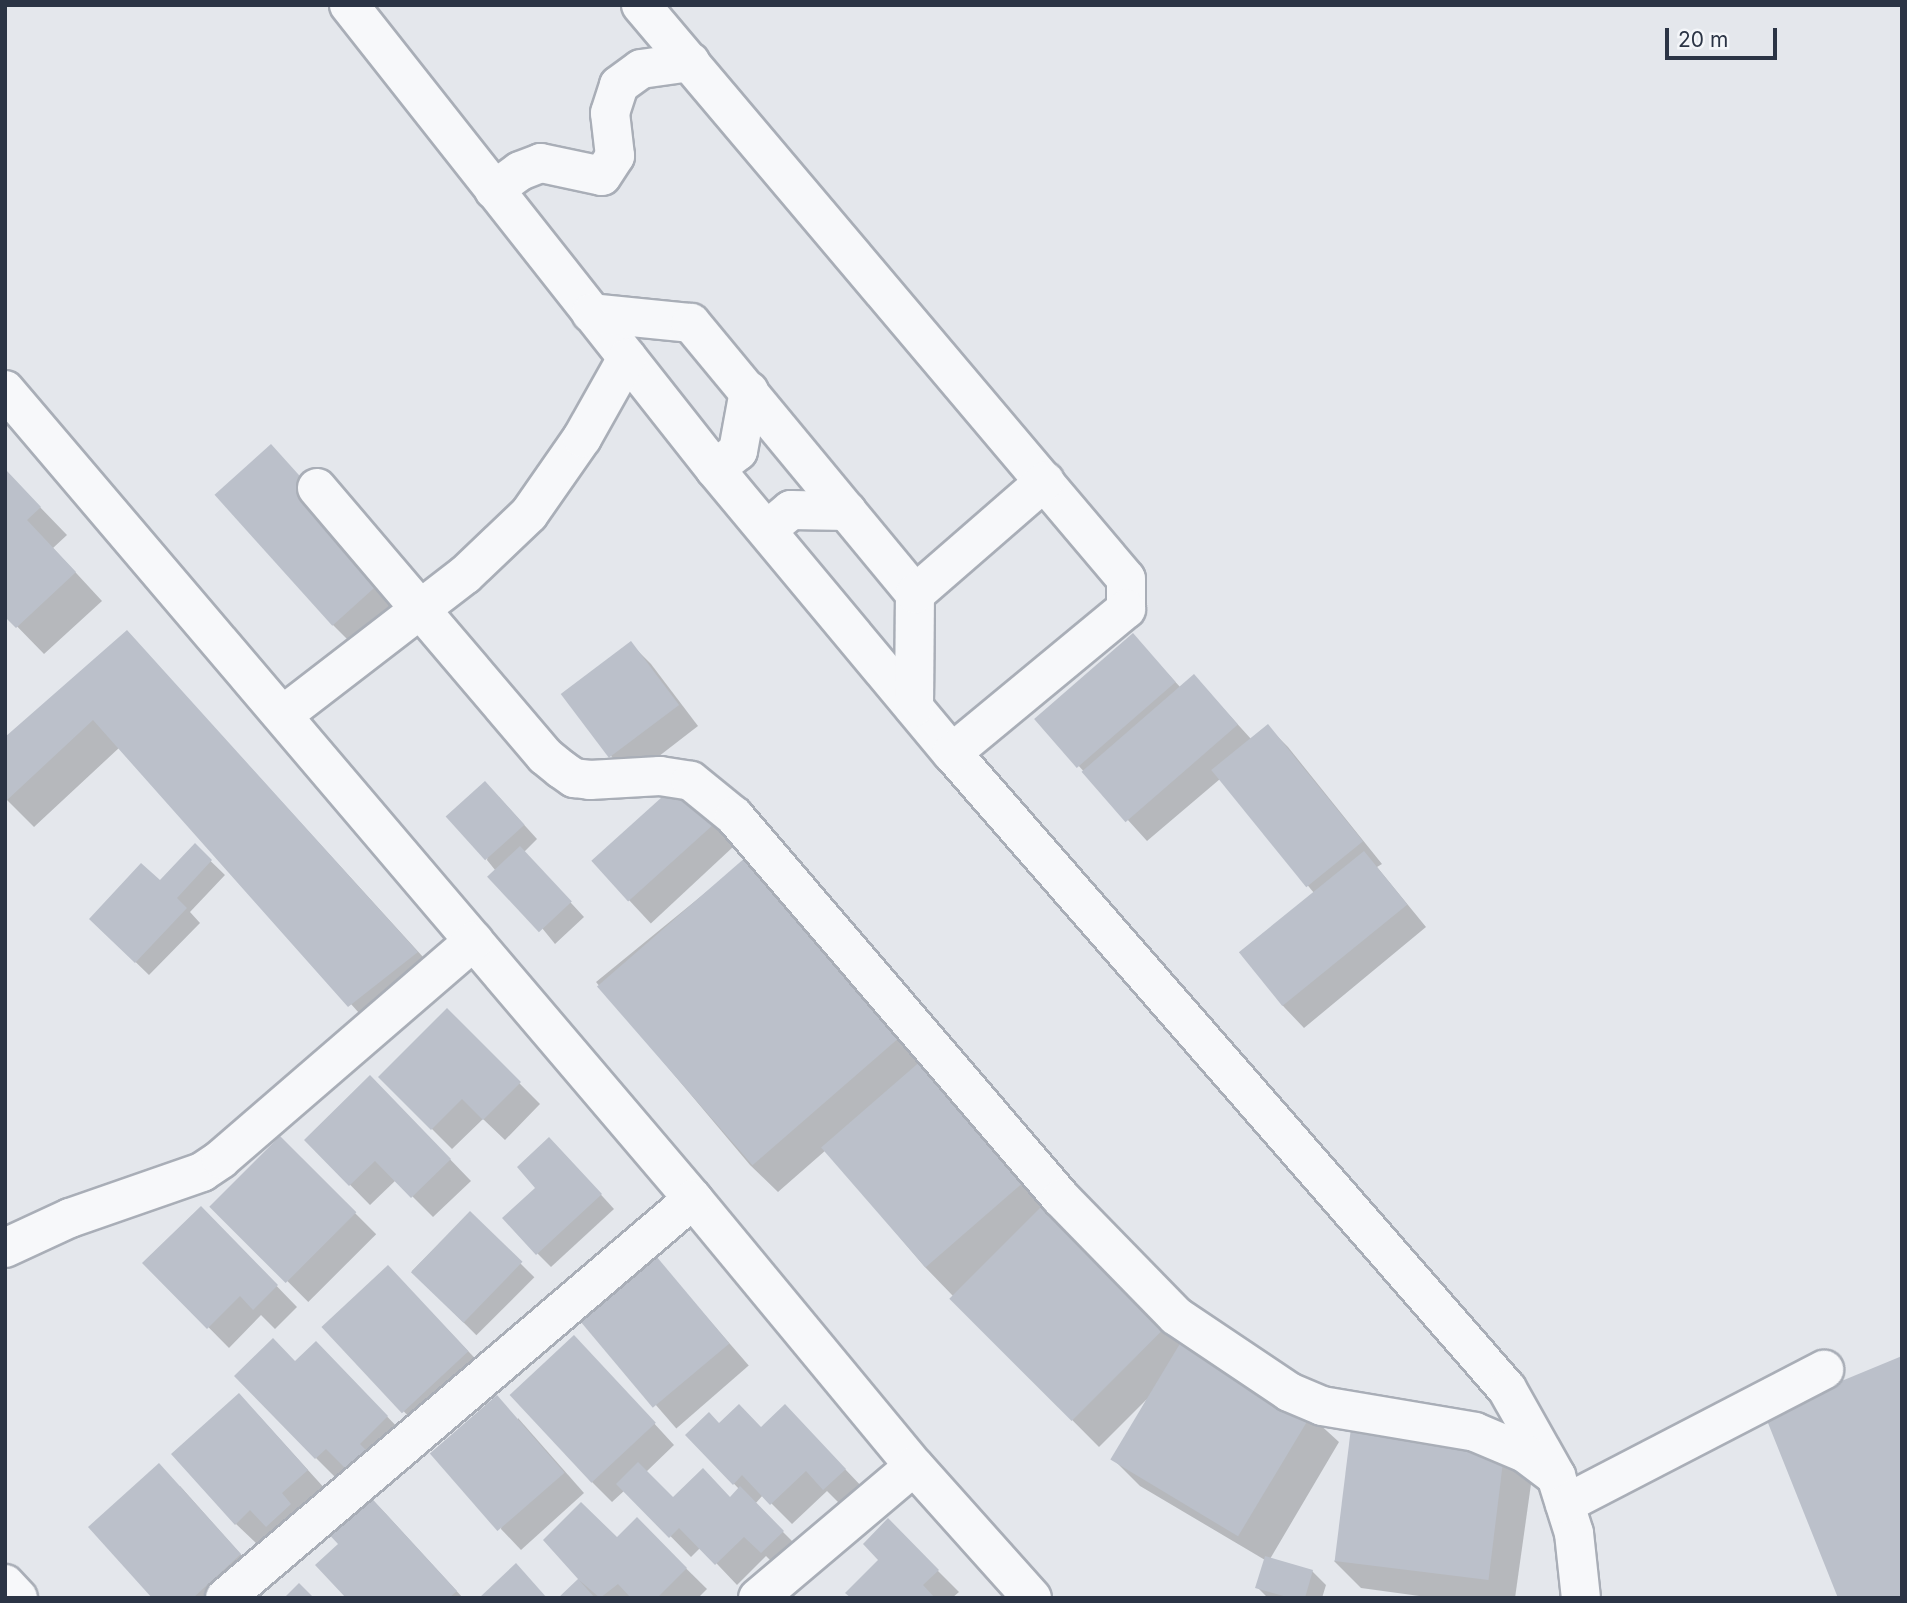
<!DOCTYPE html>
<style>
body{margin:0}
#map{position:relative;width:1907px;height:1603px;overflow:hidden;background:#e4e7ec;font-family:Inter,sans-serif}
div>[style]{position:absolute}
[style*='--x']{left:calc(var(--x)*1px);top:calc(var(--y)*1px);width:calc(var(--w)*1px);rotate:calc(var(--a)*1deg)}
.shadow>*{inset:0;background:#0003;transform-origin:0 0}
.building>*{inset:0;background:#bbc0ca;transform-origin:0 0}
.roads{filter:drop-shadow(2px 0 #a9aeb7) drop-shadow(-2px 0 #a9aeb7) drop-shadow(0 2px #a9aeb7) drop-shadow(0 -2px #a9aeb7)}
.minor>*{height:38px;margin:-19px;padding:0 19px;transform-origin:19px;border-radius:19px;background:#f7f8fa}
span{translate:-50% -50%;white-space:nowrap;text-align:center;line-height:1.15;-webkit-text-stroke:7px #f4f6f9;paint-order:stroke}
.frame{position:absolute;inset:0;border:7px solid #2b3445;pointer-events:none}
.scale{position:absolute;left:1665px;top:28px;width:112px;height:32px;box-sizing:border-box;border:4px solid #2b3445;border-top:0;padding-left:9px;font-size:21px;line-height:24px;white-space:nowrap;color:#2b3445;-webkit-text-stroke:5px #f4f6f9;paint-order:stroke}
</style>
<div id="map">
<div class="shadow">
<i style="clip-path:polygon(271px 446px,407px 597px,353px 645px,332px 624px)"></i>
<i style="clip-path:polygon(7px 473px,67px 535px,53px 548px,102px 601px,44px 654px,5px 614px)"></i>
<i style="clip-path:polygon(127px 632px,444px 980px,377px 1033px,120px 747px,34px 827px,5px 798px)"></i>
<i style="clip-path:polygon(1133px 636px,1181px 688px,1194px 676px,1251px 739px,1267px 726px,1288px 747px,1382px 864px,1377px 867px,1426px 927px,1304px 1028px,1284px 1007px,1240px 952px,1314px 893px,1220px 779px,1147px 841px,1077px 764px)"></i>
<i style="clip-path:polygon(630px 643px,651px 664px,698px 726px,632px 777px,611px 756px)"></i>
<i style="left:682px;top:781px;width:83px;height:120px;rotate:47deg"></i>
<i style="clip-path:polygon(499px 797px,537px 839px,524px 852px,584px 917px,555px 944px,487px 860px)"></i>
<i style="clip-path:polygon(195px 846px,225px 875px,190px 912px,200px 923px,149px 975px,91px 919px,160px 883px)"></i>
<i style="clip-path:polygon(754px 853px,926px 1065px,1339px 1442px,1270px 1559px,1312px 1571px,1326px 1585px,1322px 1598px,1268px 1598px,1257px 1587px,1265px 1560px,1140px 1486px,1113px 1459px,1147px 1399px,1099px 1447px,951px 1298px,953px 1296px,924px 1266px,826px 1150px,778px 1192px,750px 1165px,596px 982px)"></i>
<i style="clip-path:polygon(447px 1010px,540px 1104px,505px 1140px,483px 1119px,452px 1149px,380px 1077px)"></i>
<i style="clip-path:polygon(391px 1098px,471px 1181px,433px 1217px,396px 1180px,370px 1205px,306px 1140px)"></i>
<i style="left:280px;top:1138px;width:136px;height:96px;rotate:45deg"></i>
<i style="clip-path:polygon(563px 1153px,614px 1209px,551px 1267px,537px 1253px,538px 1188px)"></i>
<i style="clip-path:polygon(201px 1208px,297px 1307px,275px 1329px,261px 1315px,229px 1348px,145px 1263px)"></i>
<i style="left:470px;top:1213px;width:91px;height:82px;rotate:45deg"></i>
<i style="left:651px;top:1253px;width:149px;height:96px;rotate:49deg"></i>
<i style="clip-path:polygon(408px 1288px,489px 1373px,424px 1433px,324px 1326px)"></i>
<i style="clip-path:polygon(594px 1358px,674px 1445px,646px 1472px,673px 1500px,731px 1499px,740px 1490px,687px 1435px,719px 1425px,761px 1429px,805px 1427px,865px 1490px,845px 1509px,827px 1491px,792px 1524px,763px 1495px,755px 1504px,803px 1552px,782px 1572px,766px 1556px,737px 1585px,701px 1547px,691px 1557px,625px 1490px,612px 1502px,592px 1482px)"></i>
<i style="clip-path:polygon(336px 1364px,408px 1438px,337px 1479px,316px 1458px)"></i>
<i style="clip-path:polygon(259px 1416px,327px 1491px,288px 1546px,272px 1530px,257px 1544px,236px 1524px)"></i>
<i style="clip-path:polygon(518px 1418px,584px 1493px,521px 1550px,501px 1529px)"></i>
<i style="clip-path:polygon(1504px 1450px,1532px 1477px,1515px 1598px,1434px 1598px,1361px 1588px,1334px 1561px)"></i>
<i style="clip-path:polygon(180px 1486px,260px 1576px,236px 1598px,154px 1598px)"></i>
<i style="clip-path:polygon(365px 1493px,386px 1514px,463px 1598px,348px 1598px,341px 1544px)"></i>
<i style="clip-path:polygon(637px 1520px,707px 1589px,698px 1598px,560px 1598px)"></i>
<i style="clip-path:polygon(888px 1521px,959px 1592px,952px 1598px,853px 1598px,881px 1560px)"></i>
</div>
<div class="building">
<i style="left:271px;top:444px;width:176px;height:76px;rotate:48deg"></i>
<i style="clip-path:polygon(7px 471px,41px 507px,27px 520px,76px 572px,16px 628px,5px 617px)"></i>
<i style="clip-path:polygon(127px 630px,418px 952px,348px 1007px,93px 720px,5px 802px,5px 737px)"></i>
<i style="left:1133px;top:633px;width:65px;height:131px;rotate:49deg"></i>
<i style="left:631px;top:641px;width:80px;height:88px;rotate:53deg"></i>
<i style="left:1194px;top:674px;width:67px;height:149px;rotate:49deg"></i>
<i style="left:1268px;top:724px;width:151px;height:73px;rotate:51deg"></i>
<i style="left:682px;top:779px;width:55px;height:122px;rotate:48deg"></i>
<i style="left:485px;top:781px;width:59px;height:53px;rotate:48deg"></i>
<i style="clip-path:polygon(195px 843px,212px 860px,177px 898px,187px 908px,135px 963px,89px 919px,141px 863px,160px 880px)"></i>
<i style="left:520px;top:846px;width:76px;height:45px;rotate:47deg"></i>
<i style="left:754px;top:850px;width:237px;height:208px;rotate:49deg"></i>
<i style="left:1364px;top:851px;width:69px;height:161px;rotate:51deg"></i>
<i style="clip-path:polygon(447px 1008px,521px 1082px,483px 1120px,462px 1099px,431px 1130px,378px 1077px)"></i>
<i style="left:923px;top:1059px;width:159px;height:135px;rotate:49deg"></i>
<i style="clip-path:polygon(370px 1075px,451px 1159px,411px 1198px,375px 1161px,349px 1186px,304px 1140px)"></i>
<i style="left:280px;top:1136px;width:108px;height:100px;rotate:45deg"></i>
<i style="clip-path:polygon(549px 1137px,602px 1194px,536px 1255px,502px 1218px,535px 1188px,517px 1167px)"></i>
<i style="left:1049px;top:1199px;width:173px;height:141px;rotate:45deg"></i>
<i style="clip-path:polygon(201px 1206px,278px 1285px,253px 1310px,240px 1296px,207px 1329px,142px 1263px)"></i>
<i style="left:470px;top:1211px;width:73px;height:85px;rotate:44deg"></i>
<i style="left:651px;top:1250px;width:122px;height:100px;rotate:50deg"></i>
<i style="left:388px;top:1265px;width:118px;height:91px;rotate:47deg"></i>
<i style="left:574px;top:1335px;width:120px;height:88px;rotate:47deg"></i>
<i style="left:1184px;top:1337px;width:149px;height:143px;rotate:31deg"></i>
<i style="clip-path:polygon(273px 1338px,295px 1361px,316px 1341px,388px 1416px,360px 1444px,366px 1450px,346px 1469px,326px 1449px,315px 1459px,234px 1376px)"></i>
<i style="clip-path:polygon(1902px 1356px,1902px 1598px,1838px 1598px,1764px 1413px)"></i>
<i style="clip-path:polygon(239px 1393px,308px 1470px,282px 1493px,291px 1504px,266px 1527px,250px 1510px,235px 1525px,171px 1454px)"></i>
<i style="left:497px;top:1395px;width:103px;height:89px;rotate:49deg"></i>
<i style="clip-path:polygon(739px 1404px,761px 1427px,785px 1404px,846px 1469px,823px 1490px,806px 1471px,770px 1505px,742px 1475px,733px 1485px,685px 1435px,709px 1412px,719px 1423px)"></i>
<i style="left:1351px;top:1428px;width:155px;height:134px;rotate:7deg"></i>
<i style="clip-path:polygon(638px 1462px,673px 1497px,703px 1468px,730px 1497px,740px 1486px,784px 1531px,761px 1553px,744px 1537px,715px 1565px,679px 1528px,669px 1538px,616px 1484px)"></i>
<i style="clip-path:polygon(159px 1463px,241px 1554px,193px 1598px,152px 1598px,88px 1527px)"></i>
<i style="clip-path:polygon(365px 1491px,457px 1591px,449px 1598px,346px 1598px,315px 1565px,338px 1544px,324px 1529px)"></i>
<i style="clip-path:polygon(581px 1502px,617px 1537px,637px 1517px,687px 1568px,657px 1598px,631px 1598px,618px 1584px,600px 1598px,579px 1580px,595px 1598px,558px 1598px,578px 1579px,543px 1540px)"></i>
<i style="clip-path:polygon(888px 1518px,939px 1570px,923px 1585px,935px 1598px,851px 1598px,845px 1593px,878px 1560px,863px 1544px)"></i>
<i style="clip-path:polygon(1265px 1556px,1313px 1570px,1305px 1598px,1291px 1598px,1255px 1588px)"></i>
<i style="clip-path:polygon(516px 1563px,547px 1598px,479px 1598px)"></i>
<i style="clip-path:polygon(299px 1583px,314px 1598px,284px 1598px)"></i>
</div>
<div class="roads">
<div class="minor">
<i style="--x:349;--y:5;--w:591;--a:51.73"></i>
<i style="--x:715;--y:469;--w:370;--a:50.2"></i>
<i style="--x:952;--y:753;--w:844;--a:48.89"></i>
<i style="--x:1507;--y:1389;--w:100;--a:60.6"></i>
<i style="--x:641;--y:5;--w:751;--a:49.8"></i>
<i style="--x:1126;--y:579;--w:30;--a:90"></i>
<i style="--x:1126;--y:609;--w:226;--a:140.4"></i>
<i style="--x:494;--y:190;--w:32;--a:-36"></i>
<i style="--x:520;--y:171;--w:22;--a:-21"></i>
<i style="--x:541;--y:163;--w:62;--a:12"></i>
<i style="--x:602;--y:176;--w:24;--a:-57"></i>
<i style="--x:615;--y:156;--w:43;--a:-96.6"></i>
<i style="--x:610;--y:113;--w:29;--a:-72"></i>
<i style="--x:619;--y:85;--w:27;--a:-36"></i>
<i style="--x:641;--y:69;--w:50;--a:-8"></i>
<i style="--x:591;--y:313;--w:100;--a:5.7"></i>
<i style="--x:691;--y:323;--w:352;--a:50.4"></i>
<i style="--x:5;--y:390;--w:1062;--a:49.62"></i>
<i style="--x:693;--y:1199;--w:347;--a:50.4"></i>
<i style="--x:914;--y:1466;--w:177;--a:48.2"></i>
<i style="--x:715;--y:469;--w:29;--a:-38"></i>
<i style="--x:738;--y:451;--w:61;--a:-79.6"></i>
<i style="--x:317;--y:488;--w:352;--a:49.6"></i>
<i style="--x:545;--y:756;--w:21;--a:39"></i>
<i style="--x:561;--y:769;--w:16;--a:35"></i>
<i style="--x:574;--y:778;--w:16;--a:7"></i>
<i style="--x:590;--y:780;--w:70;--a:-3.3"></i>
<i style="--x:660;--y:776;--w:31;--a:9"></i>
<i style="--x:691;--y:781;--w:55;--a:39.1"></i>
<i style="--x:734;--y:816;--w:503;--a:49.44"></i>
<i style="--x:1061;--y:1198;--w:165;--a:45.7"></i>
<i style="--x:1176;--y:1316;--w:136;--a:33.9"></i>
<i style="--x:1289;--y:1392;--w:36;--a:23"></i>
<i style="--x:1322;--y:1406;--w:155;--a:9.6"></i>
<i style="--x:1475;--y:1432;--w:54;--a:22.8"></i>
<i style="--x:1525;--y:1453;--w:39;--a:37"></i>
<i style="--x:1556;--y:1476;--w:60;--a:72.5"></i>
<i style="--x:1574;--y:1533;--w:65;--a:83.9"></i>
<i style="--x:767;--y:530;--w:31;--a:-40"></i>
<i style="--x:791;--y:510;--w:56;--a:1"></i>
<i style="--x:914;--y:707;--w:113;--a:-89.5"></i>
<i style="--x:915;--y:594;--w:172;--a:-41"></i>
<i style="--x:283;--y:715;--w:230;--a:-37.6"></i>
<i style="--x:465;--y:575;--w:88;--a:-43.6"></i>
<i style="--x:529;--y:514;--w:93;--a:-55.1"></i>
<i style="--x:582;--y:438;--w:92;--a:-60.6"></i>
<i style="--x:5;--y:1248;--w:72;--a:-24.8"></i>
<i style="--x:70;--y:1218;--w:140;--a:-19.2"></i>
<i style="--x:202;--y:1172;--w:23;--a:-34"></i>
<i style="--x:221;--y:1159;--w:334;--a:-40.8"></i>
<i style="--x:1565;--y:1504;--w:292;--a:-27.4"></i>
<i style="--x:5;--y:1584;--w:19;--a:47"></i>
<i style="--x:225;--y:1598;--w:615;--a:-40.45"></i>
<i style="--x:758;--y:1598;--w:204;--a:-40.2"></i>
</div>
</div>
<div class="frame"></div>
<div class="scale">20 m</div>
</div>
